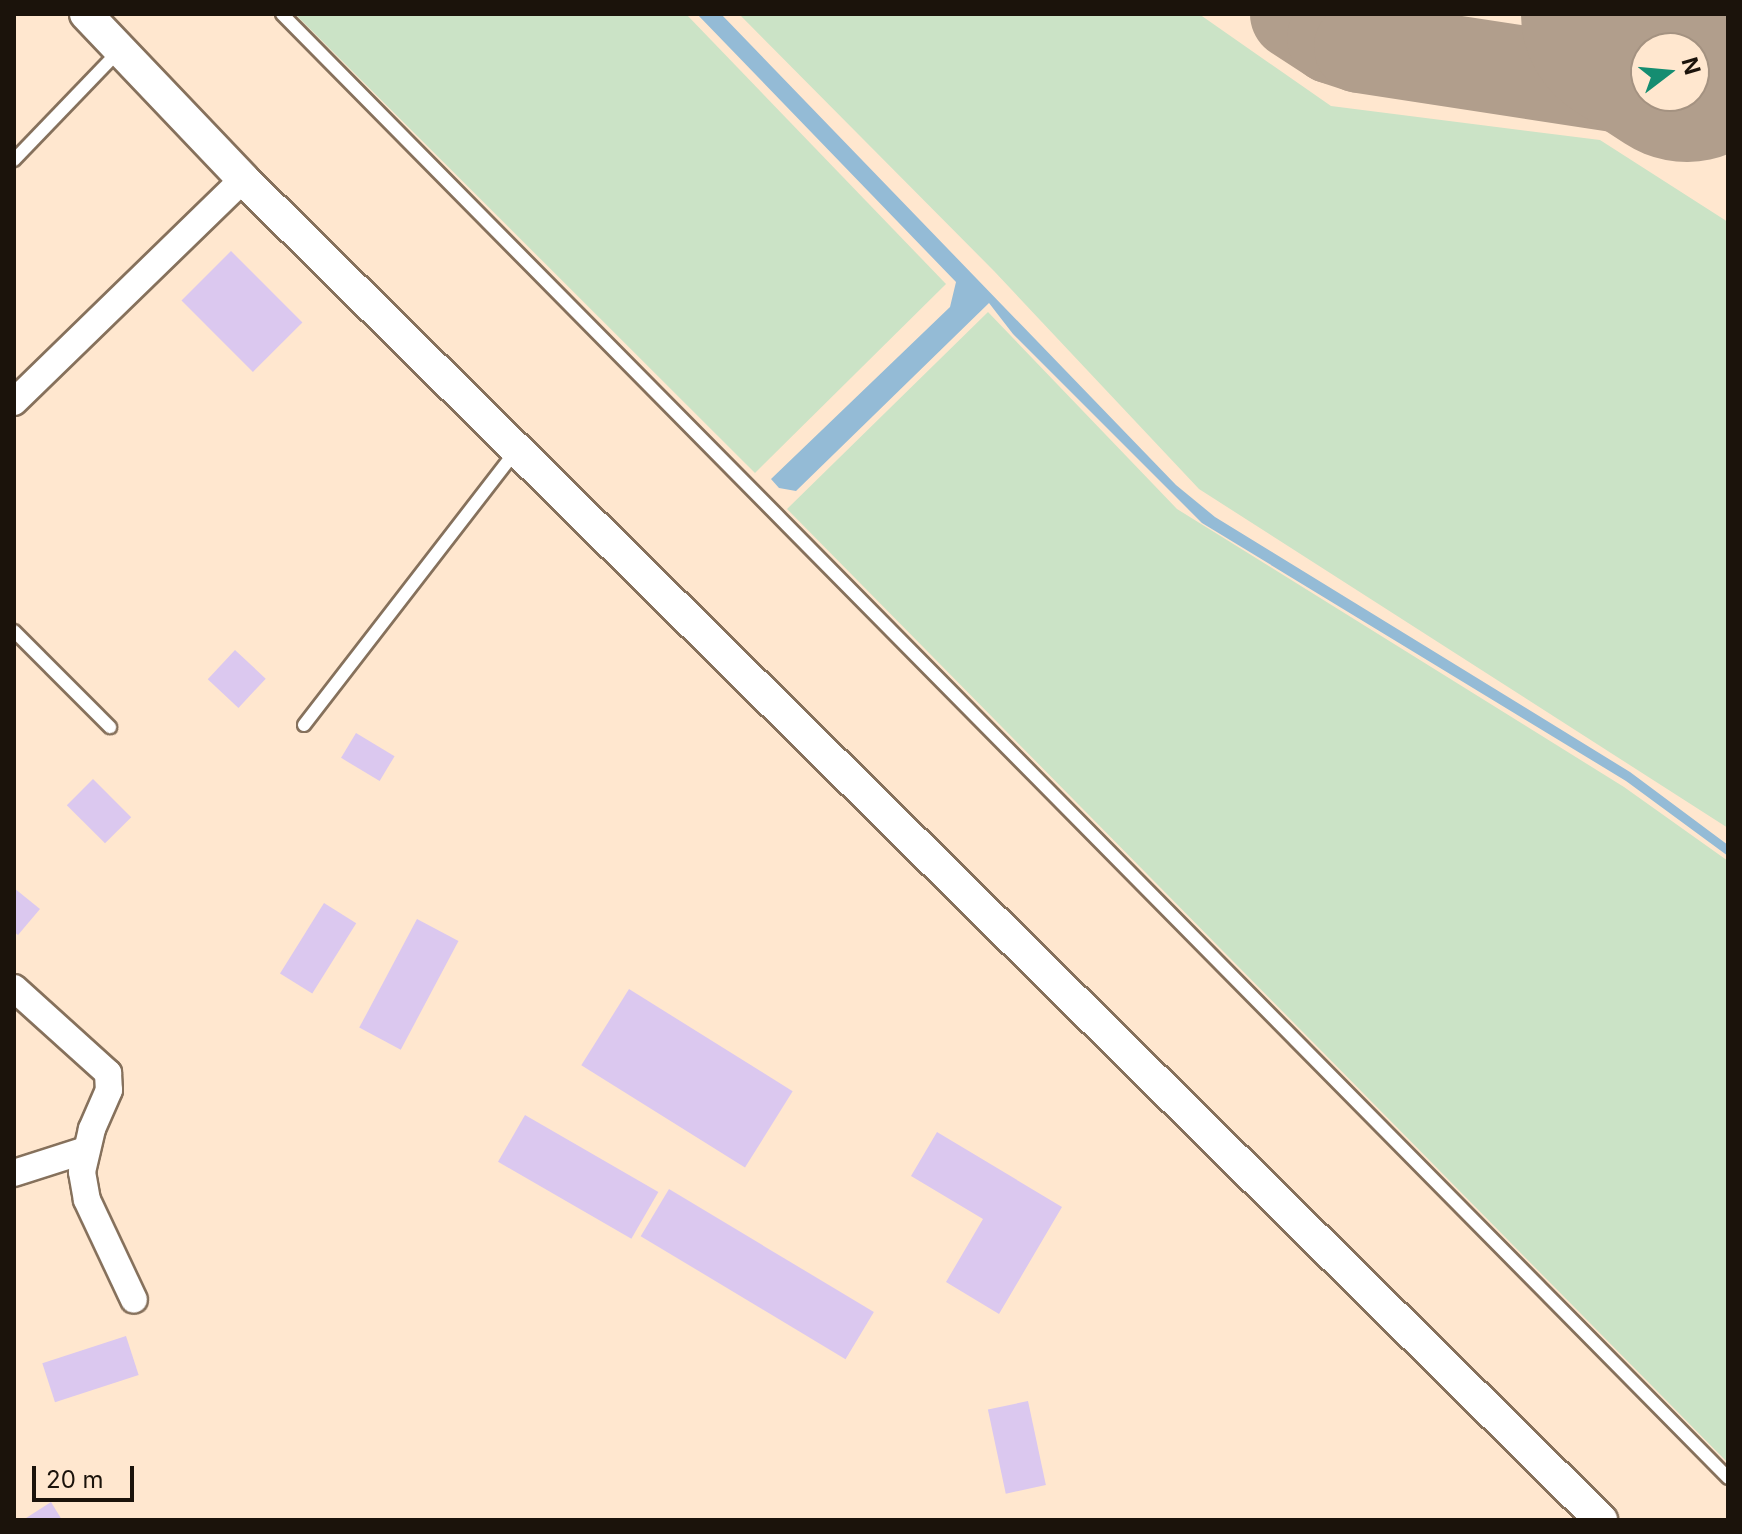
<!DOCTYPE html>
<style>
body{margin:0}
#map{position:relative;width:1742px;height:1534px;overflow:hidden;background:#ffe7cf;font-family:Inter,sans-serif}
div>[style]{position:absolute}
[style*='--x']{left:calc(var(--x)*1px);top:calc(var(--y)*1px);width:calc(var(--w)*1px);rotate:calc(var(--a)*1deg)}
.green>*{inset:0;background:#cbe3c6}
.water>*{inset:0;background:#94bbd6}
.taxiway>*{height:92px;margin:-46px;padding:0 46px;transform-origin:46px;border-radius:46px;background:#b19e8c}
.runway>*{height:228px;margin:-114px;padding:0 114px;transform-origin:114px;border-radius:114px;background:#b19e8c}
.building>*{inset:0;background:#dbc8ef;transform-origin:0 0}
.roads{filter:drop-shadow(2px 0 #86715c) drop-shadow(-2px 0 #86715c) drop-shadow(0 2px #86715c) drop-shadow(0 -2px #86715c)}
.service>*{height:12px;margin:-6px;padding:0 6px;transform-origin:6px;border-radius:6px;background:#fff}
.minor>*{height:26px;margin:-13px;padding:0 13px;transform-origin:13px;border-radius:13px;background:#fff}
.tertiary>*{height:32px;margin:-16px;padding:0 16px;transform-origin:16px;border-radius:16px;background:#fff}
span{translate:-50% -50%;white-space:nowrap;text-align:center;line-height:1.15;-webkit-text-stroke:7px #ffe7cf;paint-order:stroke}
.frame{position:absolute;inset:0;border:16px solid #1b130b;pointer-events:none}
.north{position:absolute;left:1630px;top:32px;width:80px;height:80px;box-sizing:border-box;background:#ffe7cf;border:2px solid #a49281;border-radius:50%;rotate:74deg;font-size:22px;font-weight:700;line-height:32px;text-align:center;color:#1b130b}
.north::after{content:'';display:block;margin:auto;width:28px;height:36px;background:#158d71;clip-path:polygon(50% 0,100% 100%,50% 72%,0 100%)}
.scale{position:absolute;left:32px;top:1466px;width:102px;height:36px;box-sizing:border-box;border:4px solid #1b130b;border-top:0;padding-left:10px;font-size:24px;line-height:28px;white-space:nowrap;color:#1b130b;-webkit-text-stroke:6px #ffe7cf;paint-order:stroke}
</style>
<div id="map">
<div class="green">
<i style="clip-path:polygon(295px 14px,686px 14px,946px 284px,755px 473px)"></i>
<i style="clip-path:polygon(739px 14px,1199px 14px,1331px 106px,1600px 140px,1728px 222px,1728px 828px,1199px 489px,994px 271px)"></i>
<i style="clip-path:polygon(988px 312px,1177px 509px,1624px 787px,1728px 861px,1728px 1463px,787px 509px)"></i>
</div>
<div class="water">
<i style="clip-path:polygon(697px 14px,721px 14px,1176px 485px,1215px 517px,1630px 772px,1728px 845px,1728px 856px,1626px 781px,1202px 523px,1013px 334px,989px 303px,796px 491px,779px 488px,771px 479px,950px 307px,956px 282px)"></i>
</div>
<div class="taxiway">
<i style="--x:1296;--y:14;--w:44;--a:33"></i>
<i style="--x:1333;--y:38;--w:28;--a:18"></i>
<i style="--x:1360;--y:47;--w:289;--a:8.7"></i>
<i style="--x:1657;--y:14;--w:32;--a:55"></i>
<i style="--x:1675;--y:96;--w:54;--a:8.6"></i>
</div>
<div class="runway">
<i style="--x:1635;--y:14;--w:62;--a:33.2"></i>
</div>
<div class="building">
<i style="left:231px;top:251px;width:101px;height:70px;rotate:45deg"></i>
<i style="left:235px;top:650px;width:42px;height:40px;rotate:43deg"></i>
<i style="left:356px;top:733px;width:45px;height:29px;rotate:31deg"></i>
<i style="left:93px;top:779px;width:54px;height:37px;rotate:45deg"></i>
<i style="clip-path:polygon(14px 888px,40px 909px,18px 935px,14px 932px)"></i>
<i style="left:324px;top:903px;width:38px;height:83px;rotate:32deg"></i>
<i style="left:417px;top:919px;width:47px;height:123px;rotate:28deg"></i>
<i style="left:629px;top:989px;width:193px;height:90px;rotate:32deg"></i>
<i style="left:525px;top:1115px;width:154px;height:54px;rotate:30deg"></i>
<i style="clip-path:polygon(937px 1132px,1062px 1207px,999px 1314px,946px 1282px,983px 1219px,911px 1176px)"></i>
<i style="left:669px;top:1189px;width:239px;height:55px;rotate:31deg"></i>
<i style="left:126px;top:1336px;width:41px;height:88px;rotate:72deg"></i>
<i style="left:1028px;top:1401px;width:86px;height:41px;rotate:78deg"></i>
<i style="clip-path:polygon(51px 1502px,62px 1520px,23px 1520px)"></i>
</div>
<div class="roads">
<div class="service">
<i style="--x:282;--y:14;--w:2058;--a:45.35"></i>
<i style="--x:14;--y:160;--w:153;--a:-46.1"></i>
<i style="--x:14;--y:631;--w:136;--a:45"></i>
<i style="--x:304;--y:725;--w:345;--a:-52.3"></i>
</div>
<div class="minor">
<i style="--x:14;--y:402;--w:320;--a:-44.2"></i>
<i style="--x:14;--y:988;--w:127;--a:42.1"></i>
<i style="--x:108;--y:1073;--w:17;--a:87"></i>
<i style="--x:109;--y:1090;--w:43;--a:113.6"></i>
<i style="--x:92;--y:1129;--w:44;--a:103.1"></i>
<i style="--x:82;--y:1172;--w:28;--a:80"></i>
<i style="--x:87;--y:1200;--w:110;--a:64.8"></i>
<i style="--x:14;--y:1173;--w:76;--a:-17.7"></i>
</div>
<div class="tertiary">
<i style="--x:86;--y:14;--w:228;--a:46.4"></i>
<i style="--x:243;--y:179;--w:1909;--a:44.64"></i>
</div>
</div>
<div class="frame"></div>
<div class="north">N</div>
<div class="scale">20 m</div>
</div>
